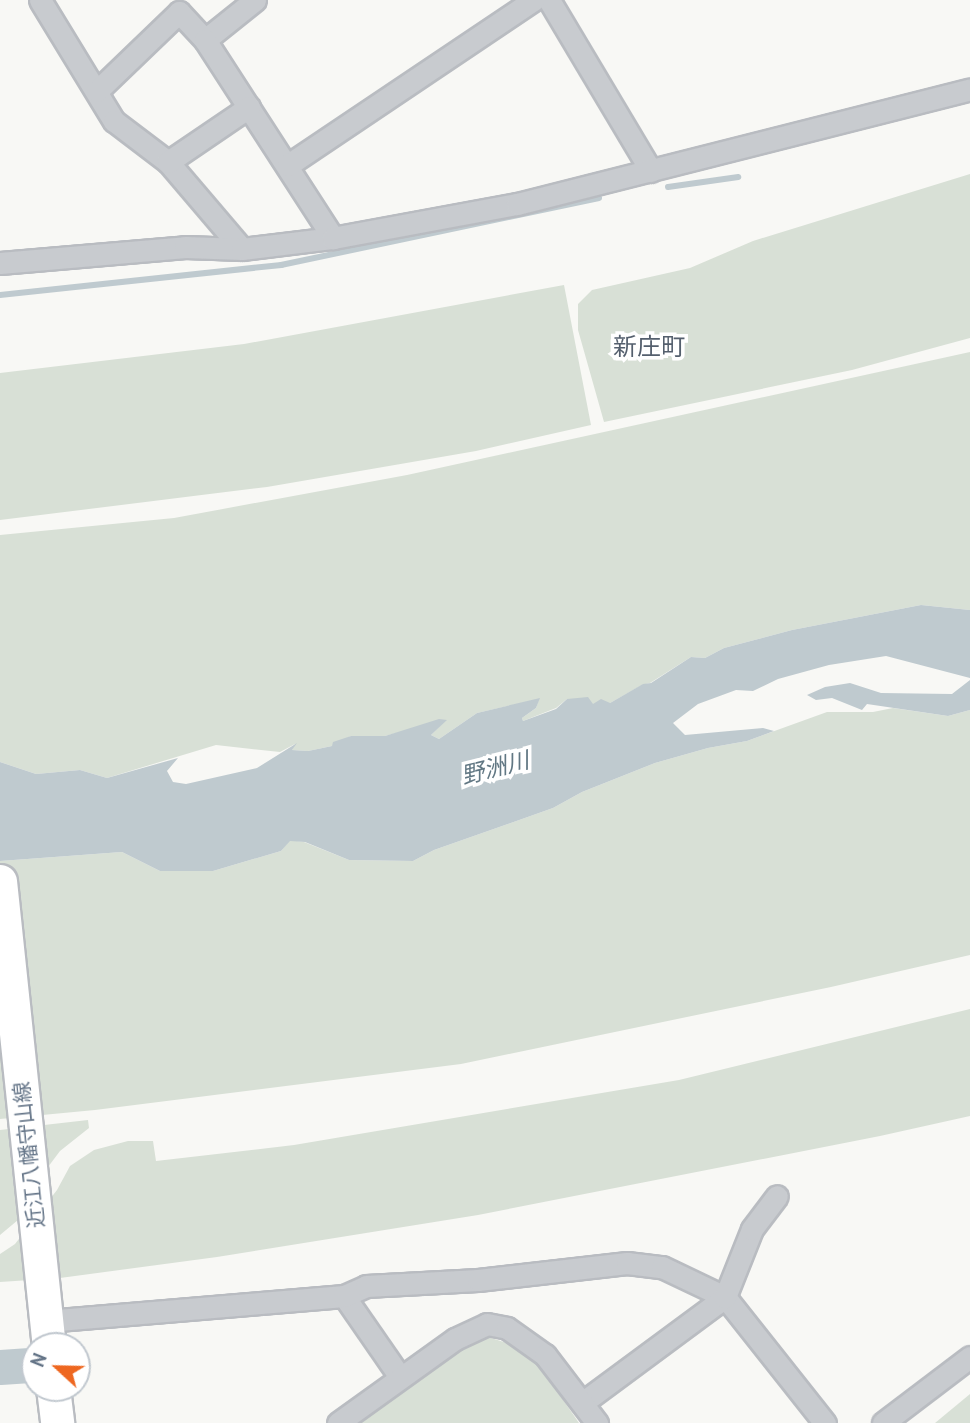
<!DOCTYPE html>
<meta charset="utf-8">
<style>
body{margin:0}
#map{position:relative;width:970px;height:1423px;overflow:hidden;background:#f8f8f5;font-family:"PT Sans","Noto Sans JP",sans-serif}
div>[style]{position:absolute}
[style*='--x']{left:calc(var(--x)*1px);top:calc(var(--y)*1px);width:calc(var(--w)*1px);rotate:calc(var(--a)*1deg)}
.green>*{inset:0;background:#d8e0d6}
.water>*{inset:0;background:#bfcacf}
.stream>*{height:6px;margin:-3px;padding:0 3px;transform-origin:3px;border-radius:3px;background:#bfcacf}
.river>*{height:35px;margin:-17.5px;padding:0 17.5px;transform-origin:17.5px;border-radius:17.5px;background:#bfcacf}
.roads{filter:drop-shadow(2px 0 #b9bcc1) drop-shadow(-2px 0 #b9bcc1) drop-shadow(0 2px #b9bcc1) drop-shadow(0 -2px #b9bcc1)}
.street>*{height:21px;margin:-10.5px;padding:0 10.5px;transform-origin:10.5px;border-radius:10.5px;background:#c8cbcf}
.primary>*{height:33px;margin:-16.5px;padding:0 16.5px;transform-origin:16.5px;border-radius:16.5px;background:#fff}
span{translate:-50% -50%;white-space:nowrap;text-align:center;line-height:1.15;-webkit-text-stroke:7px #fff;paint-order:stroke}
.street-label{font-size:21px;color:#657588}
.water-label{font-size:23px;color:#617783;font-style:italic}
.quarter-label{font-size:24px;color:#545f6d}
.north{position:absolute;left:21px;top:1332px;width:70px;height:70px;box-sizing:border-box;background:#fff;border:2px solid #c1c8cf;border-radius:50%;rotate:292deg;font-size:19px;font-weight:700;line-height:28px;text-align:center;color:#657588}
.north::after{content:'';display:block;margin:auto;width:24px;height:32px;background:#ee6720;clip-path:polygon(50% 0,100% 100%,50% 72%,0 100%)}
</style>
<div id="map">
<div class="green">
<i style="clip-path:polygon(970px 174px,970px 338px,852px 370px,604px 422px,578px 330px,578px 304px,592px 290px,690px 268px,753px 241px)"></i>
<i style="clip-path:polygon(564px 285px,591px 425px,476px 451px,267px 487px,0 520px,0 373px,244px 344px)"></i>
<i style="clip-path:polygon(970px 352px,970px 610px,921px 605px,792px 630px,724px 648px,705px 658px,691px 657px,650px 683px,642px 685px,610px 703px,593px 705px,567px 699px,556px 708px,523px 721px,522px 718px,536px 708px,539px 699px,477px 713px,439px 739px,431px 735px,446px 720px,385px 736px,351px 736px,332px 746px,308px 751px,292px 750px,295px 744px,280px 752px,216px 745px,107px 778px,80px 770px,36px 774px,0 762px,0 535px,174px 518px,407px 475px)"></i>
<i style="clip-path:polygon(893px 708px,948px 716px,970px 710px,970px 955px,831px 987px,461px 1064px,95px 1110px,0 1119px,0 861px,122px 852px,160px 871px,213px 871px,281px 851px,290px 840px,304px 842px,349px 860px,413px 861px,434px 850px,553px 808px,582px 792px,655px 763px,708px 748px,747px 741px,827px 712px,873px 712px)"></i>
<i style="clip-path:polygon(970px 1009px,970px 1116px,880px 1136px,478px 1215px,217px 1257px,60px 1278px,0 1282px,0 1254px,15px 1244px,57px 1190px,70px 1166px,94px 1150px,128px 1141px,153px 1141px,156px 1161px,294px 1145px,679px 1080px)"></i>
<i style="clip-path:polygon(88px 1120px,89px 1128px,60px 1151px,48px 1167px,18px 1220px,0 1235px,0 1130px)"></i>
<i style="clip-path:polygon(488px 1337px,516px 1346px,537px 1362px,579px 1423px,354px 1423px,462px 1342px)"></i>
<i style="clip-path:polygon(970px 1394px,970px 1423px,935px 1423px)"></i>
</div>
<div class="water">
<i style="clip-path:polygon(921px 605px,970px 610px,970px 678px,886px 656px,829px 665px,778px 679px,753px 691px,736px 690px,698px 704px,673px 723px,685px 735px,763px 728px,774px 731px,747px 741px,708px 748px,655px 763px,582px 792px,553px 808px,434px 850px,413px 861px,349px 860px,305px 842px,290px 841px,281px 851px,213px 871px,160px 871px,122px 852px,0 861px,0 762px,36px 774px,80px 770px,107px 778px,178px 758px,167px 771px,173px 782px,186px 784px,257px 768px,297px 743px,292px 750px,308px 751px,332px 746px,333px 742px,351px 736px,385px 736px,439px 719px,447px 720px,431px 735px,439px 739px,477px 713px,540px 698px,536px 708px,522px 718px,523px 721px,556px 709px,567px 699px,588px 697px,593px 704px,601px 699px,610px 703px,643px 684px,651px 683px,691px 657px,705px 658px,724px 648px,792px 630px)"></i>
<i style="clip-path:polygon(970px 680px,970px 710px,948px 716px,867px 704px,862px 710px,832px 698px,816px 700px,807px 695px,825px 687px,850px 683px,881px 693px,952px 694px)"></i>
</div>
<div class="stream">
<i style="--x:668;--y:187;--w:71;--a:-8.1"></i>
<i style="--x:0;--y:295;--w:283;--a:-6.1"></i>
<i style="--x:281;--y:265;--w:325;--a:-11.9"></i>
</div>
<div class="river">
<i style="--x:0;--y:1367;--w:26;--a:-4"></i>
</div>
<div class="roads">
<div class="street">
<i style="--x:40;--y:0;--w:142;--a:58.6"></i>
<i style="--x:114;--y:121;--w:68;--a:37.2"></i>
<i style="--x:168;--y:162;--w:114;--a:49.6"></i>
<i style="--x:549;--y:0;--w:199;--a:59.2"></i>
<i style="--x:205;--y:40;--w:64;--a:-38.7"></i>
<i style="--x:97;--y:91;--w:114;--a:-43.9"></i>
<i style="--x:179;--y:12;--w:38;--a:47"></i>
<i style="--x:205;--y:40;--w:236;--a:57.1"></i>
<i style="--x:168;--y:162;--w:98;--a:-34.2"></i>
<i style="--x:288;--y:165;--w:296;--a:-33.9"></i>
<i style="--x:0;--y:263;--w:186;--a:-4.9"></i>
<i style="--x:185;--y:247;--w:57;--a:2"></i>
<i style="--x:242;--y:249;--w:92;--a:-6.9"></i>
<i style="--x:333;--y:238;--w:187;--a:-10.5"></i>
<i style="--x:517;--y:204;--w:467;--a:-14.2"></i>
<i style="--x:344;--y:1296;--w:98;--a:55.3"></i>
<i style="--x:46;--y:1321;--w:299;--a:-4.8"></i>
<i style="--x:344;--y:1296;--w:24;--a:-24"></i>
<i style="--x:366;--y:1286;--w:112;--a:-3.1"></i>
<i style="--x:478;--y:1280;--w:150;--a:-6.5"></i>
<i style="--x:627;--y:1263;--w:35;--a:7"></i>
<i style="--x:662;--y:1267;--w:70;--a:25.5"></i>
<i style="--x:725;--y:1297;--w:161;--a:51.6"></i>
<i style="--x:582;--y:1403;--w:178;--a:-36.5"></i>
<i style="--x:725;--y:1297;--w:73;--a:-68.3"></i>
<i style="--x:752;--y:1229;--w:41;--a:-52.9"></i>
<i style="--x:338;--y:1423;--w:144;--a:-35.7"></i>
<i style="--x:455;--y:1339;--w:35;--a:-25"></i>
<i style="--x:487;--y:1324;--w:20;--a:11"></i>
<i style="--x:507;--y:1328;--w:47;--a:35.4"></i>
<i style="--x:545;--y:1355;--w:86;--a:52.6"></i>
<i style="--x:883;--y:1423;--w:109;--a:-37.2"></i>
</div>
<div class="primary">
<i style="--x:0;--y:881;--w:468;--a:84"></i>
<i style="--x:53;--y:1388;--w:35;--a:83"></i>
</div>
</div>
<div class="street-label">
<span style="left:29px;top:1155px;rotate:-96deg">近江八幡守山線</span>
</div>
<div class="water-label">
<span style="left:495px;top:768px;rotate:-14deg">野洲川</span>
</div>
<div class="quarter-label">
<span style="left:649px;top:347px">新庄町</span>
</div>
<div class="north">N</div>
</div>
